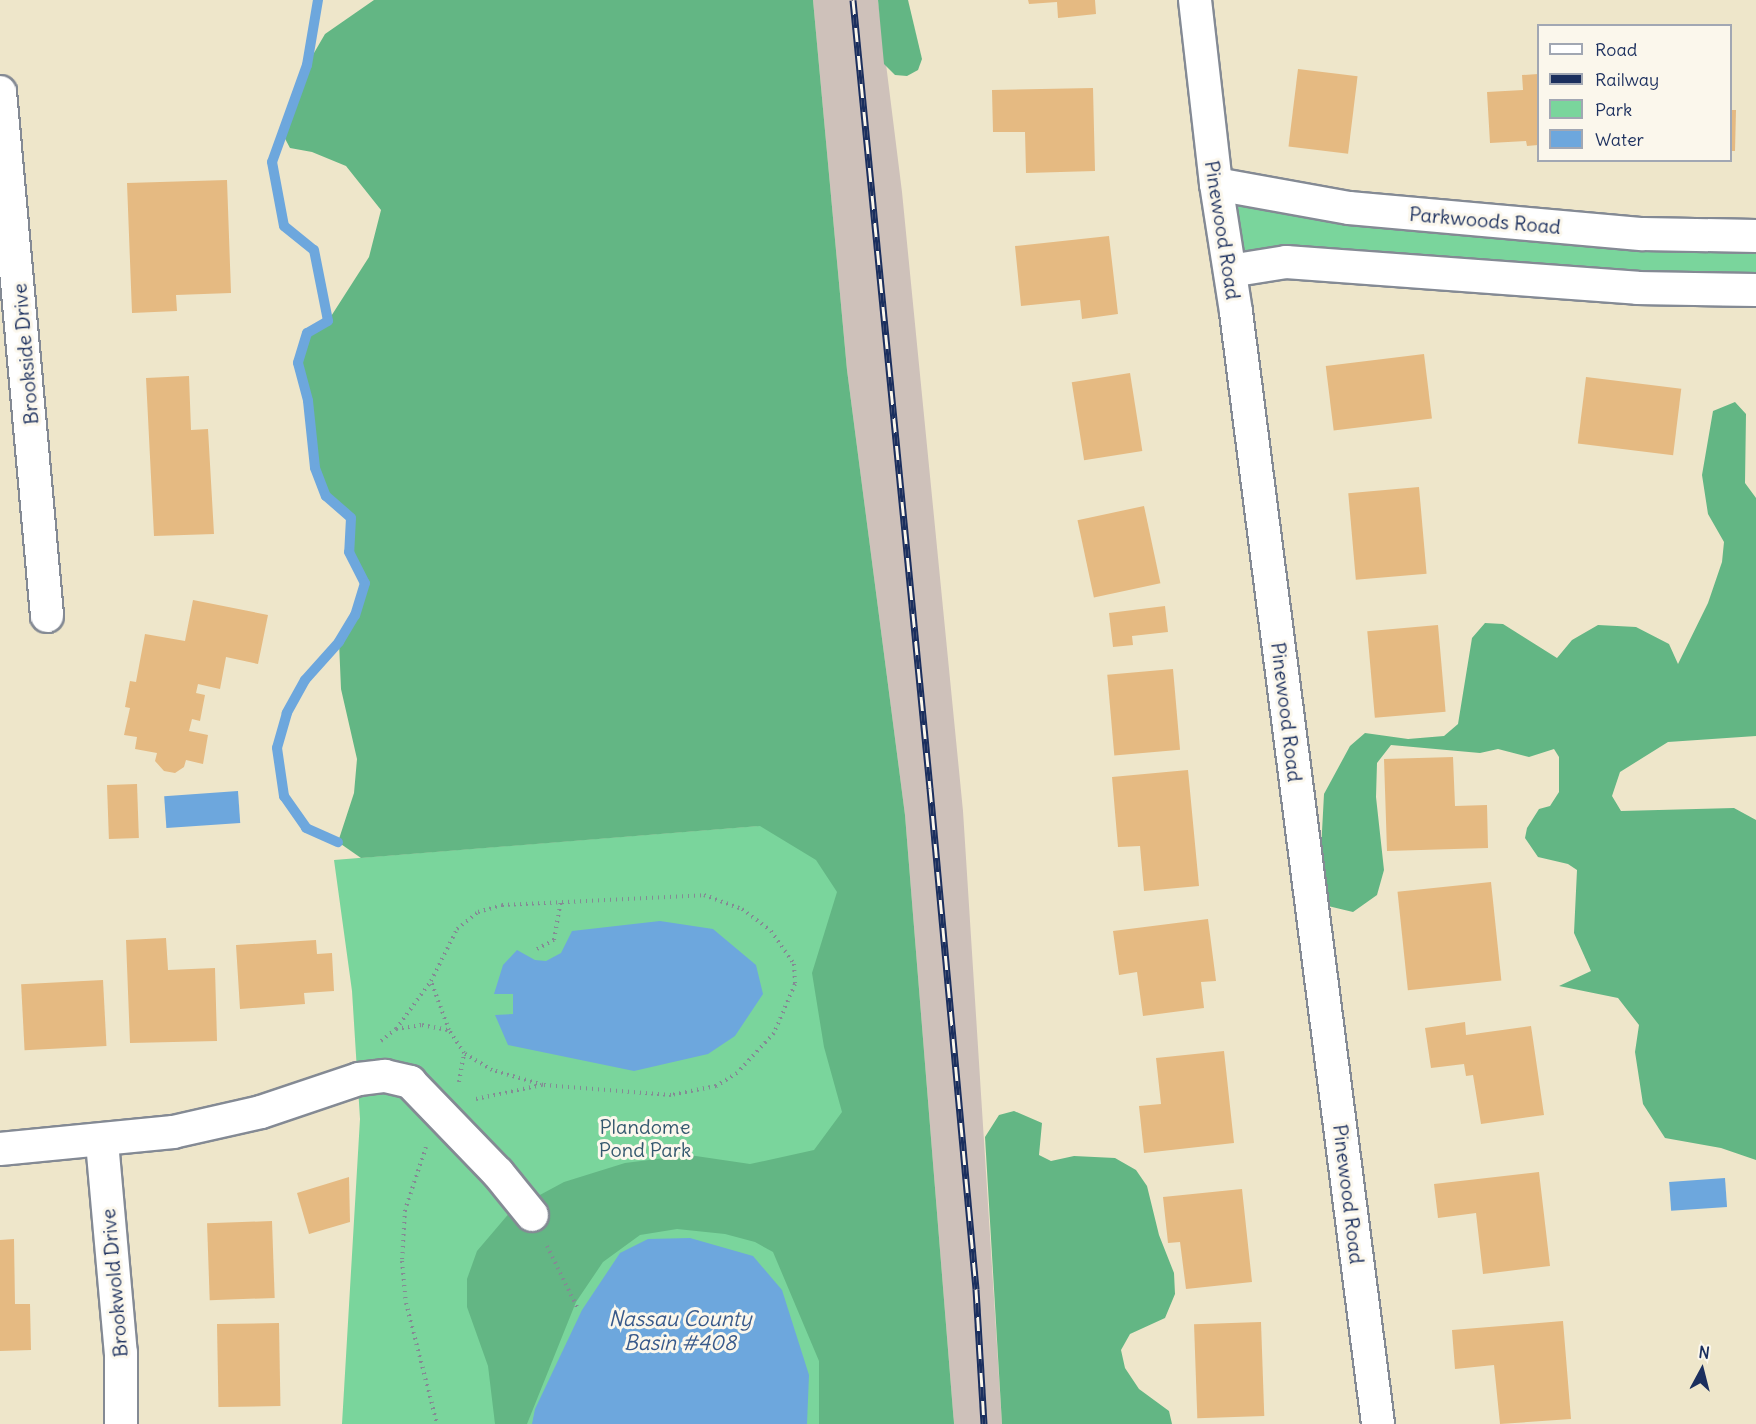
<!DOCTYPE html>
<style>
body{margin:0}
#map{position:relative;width:1756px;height:1424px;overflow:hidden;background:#eee6ca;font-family:Delius,sans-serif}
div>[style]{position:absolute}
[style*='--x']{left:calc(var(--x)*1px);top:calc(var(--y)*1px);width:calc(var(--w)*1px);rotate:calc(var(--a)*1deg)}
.industrial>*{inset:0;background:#cec1ba}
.green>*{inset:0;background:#7ad59c}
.forest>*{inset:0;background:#63b684}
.water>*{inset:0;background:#6da7dd;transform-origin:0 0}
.stream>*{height:10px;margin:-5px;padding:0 5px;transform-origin:5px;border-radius:5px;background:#6da7dd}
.building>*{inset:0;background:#e5ba82;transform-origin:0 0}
.path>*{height:4px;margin-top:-2px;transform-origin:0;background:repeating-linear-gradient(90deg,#848a94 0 1.5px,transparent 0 6px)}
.roads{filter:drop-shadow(2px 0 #848a94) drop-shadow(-2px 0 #848a94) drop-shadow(0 2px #848a94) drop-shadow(0 -2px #848a94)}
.street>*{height:32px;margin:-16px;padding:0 16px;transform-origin:16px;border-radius:16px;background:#fff}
.rail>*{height:7px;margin-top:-3.5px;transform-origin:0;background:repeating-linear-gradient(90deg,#fbf7ec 0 14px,#1b2f5e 0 28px);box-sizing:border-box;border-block:2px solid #1b2f5e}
span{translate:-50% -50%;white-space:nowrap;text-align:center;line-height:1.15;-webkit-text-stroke:6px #fbf7ec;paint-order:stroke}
.street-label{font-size:20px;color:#1b2f5e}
.park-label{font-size:20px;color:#33586e}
.water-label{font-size:21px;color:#38598a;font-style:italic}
.legend{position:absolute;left:1537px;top:24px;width:195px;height:138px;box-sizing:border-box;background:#fbf7ec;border:2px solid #a1a7b3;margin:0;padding:8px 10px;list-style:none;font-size:18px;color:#1b2f5e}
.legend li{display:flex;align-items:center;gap:12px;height:30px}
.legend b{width:30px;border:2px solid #a1a7b3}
.north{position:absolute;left:1672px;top:1340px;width:60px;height:60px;-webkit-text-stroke:4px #fbf7ec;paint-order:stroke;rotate:7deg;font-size:16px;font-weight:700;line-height:24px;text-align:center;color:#1b2f5e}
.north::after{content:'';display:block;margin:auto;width:21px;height:27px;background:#1b2f5e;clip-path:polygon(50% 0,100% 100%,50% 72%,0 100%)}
</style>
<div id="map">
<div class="industrial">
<i style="clip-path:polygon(813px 0,878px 0,902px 192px,963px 811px,1002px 1424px,954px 1424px,905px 815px,847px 370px)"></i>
</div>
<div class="green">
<i style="clip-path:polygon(1216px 184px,1756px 236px,1756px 290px,1230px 271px)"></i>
<i style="clip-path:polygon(869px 817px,954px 1424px,342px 1424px,360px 1119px,352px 991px,334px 860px)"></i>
</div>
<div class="forest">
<i style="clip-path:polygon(374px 0,813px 0,847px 370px,905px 815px,954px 1424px,819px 1424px,819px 1361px,773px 1252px,755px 1242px,725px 1234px,677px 1229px,640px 1235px,603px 1262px,576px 1302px,527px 1424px,495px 1424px,488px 1366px,467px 1307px,467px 1279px,477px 1251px,512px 1210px,564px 1182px,625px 1163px,689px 1155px,750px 1164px,814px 1150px,842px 1112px,824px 1047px,812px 973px,837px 892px,816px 860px,760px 826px,361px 858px,338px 842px,354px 793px,357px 759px,341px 689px,339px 642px,355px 615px,365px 583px,349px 552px,351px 518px,326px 496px,315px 468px,308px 401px,298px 363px,307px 333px,328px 321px,369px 257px,381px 210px,346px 166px,312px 152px,290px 148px,282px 133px,307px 65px,325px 34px)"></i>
<i style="clip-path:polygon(878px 0,908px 0,922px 59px,918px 70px,907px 76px,895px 75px,884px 64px)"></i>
<i style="clip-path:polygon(1735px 402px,1746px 414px,1745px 483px,1756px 498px,1756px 736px,1668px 742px,1620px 772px,1612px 796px,1621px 811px,1734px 808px,1756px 820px,1756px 1160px,1721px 1148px,1665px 1138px,1643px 1104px,1635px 1052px,1639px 1025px,1618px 998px,1559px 986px,1591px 971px,1574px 933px,1577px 870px,1568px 864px,1538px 857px,1525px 838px,1527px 828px,1539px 809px,1550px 806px,1559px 792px,1559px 757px,1554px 749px,1529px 757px,1498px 749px,1480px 753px,1391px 745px,1377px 763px,1376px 797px,1384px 870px,1377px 895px,1353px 912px,1328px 906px,1319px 888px,1324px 794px,1350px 746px,1365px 733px,1408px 739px,1444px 736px,1458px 724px,1472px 638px,1485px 623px,1503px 624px,1557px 658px,1572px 640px,1598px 625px,1636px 627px,1669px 644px,1678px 664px,1708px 603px,1722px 562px,1724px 542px,1708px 514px,1702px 475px,1713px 411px)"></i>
<i style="clip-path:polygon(1014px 1111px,1042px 1123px,1039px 1155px,1051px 1161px,1074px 1156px,1115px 1158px,1136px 1170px,1147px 1186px,1159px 1235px,1174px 1273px,1175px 1294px,1165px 1318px,1130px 1334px,1121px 1350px,1125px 1368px,1139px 1389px,1169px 1411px,1172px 1424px,1002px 1424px,985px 1137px,999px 1115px)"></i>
</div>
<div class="water">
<i style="left:238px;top:791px;width:32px;height:74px;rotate:86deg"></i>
<i style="clip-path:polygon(660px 921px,713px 929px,756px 965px,763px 994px,735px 1036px,708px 1054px,634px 1071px,508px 1045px,495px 1015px,513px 1014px,513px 994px,494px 994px,503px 965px,517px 950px,535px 960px,546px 961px,561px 953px,572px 931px)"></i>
<i style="left:1725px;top:1178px;width:29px;height:56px;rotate:86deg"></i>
<i style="clip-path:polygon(690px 1238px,753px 1256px,782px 1290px,809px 1375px,807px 1424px,532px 1424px,535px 1409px,582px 1310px,620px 1253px,648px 1239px)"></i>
</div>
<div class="stream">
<i style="--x:318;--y:0;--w:66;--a:99.6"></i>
<i style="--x:307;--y:65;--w:103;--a:109.8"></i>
<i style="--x:272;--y:162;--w:65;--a:79.4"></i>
<i style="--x:284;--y:226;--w:38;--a:39"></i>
<i style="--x:314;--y:250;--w:72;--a:78.8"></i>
<i style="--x:328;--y:321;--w:24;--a:150"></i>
<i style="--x:307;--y:333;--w:31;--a:107"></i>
<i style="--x:298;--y:363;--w:39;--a:75"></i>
<i style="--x:308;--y:401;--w:67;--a:84"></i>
<i style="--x:315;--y:468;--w:30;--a:69"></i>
<i style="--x:326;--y:496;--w:33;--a:41"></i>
<i style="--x:351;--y:518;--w:34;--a:93"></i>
<i style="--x:349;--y:552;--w:35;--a:63"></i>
<i style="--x:365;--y:583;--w:34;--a:107"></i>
<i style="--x:355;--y:615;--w:31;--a:121"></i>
<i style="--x:339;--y:642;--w:51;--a:131.8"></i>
<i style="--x:305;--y:680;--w:38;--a:119"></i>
<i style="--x:287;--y:713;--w:36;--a:106"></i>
<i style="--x:277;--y:748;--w:49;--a:81.7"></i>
<i style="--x:284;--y:796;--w:39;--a:55"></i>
<i style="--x:306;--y:828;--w:35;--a:24"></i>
</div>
<div class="building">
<i style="clip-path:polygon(1028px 0,1095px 0,1096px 14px,1058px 18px,1057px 2px,1029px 4px)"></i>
<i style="left:1298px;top:69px;width:60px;height:78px;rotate:7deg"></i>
<i style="clip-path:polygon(1538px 74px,1538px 145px,1527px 146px,1526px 141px,1490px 143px,1487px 92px,1523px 90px,1522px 75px)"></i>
<i style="clip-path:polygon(1093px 88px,1095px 171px,1026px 173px,1025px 132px,993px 132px,992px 90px)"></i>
<i style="clip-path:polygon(1730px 110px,1736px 110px,1735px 151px,1730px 151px)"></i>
<i style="clip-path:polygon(227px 180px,231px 293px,176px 295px,177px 311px,132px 313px,127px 183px)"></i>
<i style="clip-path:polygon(1109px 236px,1118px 314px,1082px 319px,1080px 300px,1021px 306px,1015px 246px)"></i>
<i style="left:1424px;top:354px;width:65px;height:99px;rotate:83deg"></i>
<i style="left:1130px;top:373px;width:79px;height:59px;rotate:81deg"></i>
<i style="clip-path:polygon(189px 376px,191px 430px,208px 429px,214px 534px,154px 536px,146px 378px)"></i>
<i style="left:1586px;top:377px;width:96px;height:67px;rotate:7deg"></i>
<i style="left:1419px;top:487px;width:87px;height:71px;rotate:85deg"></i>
<i style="left:1144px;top:506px;width:79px;height:68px;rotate:78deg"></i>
<i style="clip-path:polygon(193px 600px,268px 615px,258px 664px,226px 657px,220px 689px,198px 684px,196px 693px,205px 695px,200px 721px,192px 719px,189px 731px,208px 735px,203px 764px,186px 760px,184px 767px,175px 773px,164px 771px,155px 761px,157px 753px,135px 749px,137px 737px,124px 735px,130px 708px,125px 707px,130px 681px,136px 682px,145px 634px,185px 641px)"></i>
<i style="clip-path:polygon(1165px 606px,1168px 632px,1132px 636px,1133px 645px,1113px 647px,1109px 613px)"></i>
<i style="left:1438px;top:625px;width:87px;height:71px;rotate:85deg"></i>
<i style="left:1173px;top:669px;width:81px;height:66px;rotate:85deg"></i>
<i style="clip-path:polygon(1453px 757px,1455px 806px,1487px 805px,1488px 848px,1387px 851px,1384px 759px)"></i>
<i style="clip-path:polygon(1188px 770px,1199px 886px,1144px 891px,1140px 846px,1118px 847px,1112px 777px)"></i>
<i style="left:137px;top:784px;width:54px;height:30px;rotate:88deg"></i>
<i style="left:1491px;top:882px;width:99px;height:94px;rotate:84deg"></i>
<i style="clip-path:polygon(1208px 919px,1216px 981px,1201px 982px,1204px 1008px,1143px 1016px,1137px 972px,1119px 975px,1113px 931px)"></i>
<i style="clip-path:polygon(166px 938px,168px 970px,215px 968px,217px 1041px,130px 1043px,126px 940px)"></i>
<i style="clip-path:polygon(316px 940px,317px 954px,332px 953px,334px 991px,304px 993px,305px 1004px,240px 1009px,236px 945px)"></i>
<i style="left:103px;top:980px;width:66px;height:82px;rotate:87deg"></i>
<i style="clip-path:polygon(1465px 1022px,1466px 1035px,1531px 1026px,1544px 1115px,1481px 1124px,1473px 1075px,1466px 1076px,1464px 1064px,1431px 1068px,1425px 1028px)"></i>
<i style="clip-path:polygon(1224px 1051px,1234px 1143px,1144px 1153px,1139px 1106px,1161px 1104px,1156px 1058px)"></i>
<i style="clip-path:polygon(1539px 1172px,1550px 1266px,1483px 1274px,1476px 1213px,1438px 1218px,1434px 1184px)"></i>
<i style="clip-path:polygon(349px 1177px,350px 1222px,309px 1234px,297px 1193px)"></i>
<i style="clip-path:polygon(1242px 1189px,1252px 1282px,1186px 1289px,1180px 1242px,1168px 1243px,1163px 1197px)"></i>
<i style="left:272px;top:1221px;width:77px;height:65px;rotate:88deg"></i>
<i style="clip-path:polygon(14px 1239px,15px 1304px,30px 1304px,31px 1350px,0 1351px,0 1240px)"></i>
<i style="clip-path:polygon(1563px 1321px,1571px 1419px,1500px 1424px,1494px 1365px,1455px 1369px,1452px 1330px)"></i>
<i style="left:1261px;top:1322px;width:94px;height:67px;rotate:88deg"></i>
<i style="left:279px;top:1323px;width:83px;height:62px;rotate:89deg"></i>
</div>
<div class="path">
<i style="--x:537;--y:949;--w:19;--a:-28"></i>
<i style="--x:554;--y:940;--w:41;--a:-80.1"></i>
<i style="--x:396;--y:1029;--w:26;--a:-9"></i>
<i style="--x:422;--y:1025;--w:26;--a:11"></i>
<i style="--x:381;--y:1041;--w:19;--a:-39"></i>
<i style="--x:396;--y:1029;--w:59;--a:-53.9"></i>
<i style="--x:431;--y:981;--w:58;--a:-63.4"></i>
<i style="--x:457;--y:929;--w:27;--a:-39"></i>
<i style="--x:478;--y:912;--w:25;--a:-16"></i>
<i style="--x:502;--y:905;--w:202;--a:-2.8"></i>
<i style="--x:704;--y:895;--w:40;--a:20.2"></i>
<i style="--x:742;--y:909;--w:36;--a:37"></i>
<i style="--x:771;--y:931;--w:40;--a:55.1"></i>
<i style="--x:794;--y:964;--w:20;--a:87"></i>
<i style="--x:795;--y:984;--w:53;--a:113.2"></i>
<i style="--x:774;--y:1033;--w:54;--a:132.8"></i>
<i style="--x:737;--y:1073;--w:25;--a:148"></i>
<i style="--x:716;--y:1086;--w:46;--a:168.7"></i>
<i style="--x:671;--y:1095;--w:128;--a:-175.5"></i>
<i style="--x:543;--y:1085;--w:53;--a:-163.6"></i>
<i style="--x:492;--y:1070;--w:33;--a:-149"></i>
<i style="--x:464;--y:1053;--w:27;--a:-123"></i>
<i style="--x:449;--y:1030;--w:52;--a:-110.2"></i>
<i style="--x:459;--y:1082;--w:29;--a:-80"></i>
<i style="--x:476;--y:1099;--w:67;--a:-12"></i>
<i style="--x:426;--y:1147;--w:66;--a:108.4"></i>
<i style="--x:405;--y:1210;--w:51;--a:93.4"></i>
<i style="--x:402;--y:1261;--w:42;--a:84.6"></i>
<i style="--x:406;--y:1303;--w:125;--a:75.6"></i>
<i style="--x:547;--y:1246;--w:68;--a:63.8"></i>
</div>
<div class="roads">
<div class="street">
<i style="--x:1195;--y:0;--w:185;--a:83.5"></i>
<i style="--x:1216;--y:184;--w:130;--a:81.1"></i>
<i style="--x:1236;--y:312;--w:1121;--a:82.72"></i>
<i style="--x:0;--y:92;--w:526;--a:84.87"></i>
<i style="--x:1216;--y:184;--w:135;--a:10.2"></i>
<i style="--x:1349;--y:208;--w:295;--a:5.1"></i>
<i style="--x:1643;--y:234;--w:113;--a:1"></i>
<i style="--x:1230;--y:271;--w:57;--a:-9.1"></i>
<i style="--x:1286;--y:262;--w:352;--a:4.2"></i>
<i style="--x:1637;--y:288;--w:119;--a:1"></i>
<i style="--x:102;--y:1142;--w:212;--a:84.9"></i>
<i style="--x:121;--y:1353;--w:71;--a:90"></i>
<i style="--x:0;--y:1149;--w:174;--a:-5.6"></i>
<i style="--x:173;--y:1132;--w:90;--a:-12.8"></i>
<i style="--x:261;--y:1112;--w:103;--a:-18.6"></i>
<i style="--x:359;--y:1079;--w:26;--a:-7"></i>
<i style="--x:385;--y:1076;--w:26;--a:13"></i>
<i style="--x:410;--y:1082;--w:127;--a:46"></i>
<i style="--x:498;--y:1173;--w:54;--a:51"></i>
</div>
</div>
<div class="rail">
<i style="--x:853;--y:0;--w:792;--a:84.42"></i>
<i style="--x:930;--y:788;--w:503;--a:84.75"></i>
<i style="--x:976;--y:1289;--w:135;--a:86.6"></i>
</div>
<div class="street-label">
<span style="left:1485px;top:220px;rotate:5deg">Parkwoods Road</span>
<span style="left:1223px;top:230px;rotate:81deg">Pinewood Road</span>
<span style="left:25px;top:354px;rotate:-95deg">Brookside Drive</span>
<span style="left:1287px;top:712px;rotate:83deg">Pinewood Road</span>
<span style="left:1349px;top:1194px;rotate:83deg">Pinewood Road</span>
<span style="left:114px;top:1283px;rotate:-95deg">Brookwold Drive</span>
</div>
<div class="park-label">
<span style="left:645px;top:1138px">Plandome<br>Pond Park</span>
</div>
<div class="water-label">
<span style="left:680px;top:1331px">Nassau County<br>Basin #408</span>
</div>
<ul class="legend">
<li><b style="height:8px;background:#fff"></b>Road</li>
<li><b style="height:8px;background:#1b2f5e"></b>Railway</li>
<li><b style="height:16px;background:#7ad59c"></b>Park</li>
<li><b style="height:16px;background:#6da7dd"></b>Water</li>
</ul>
<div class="north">N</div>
</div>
